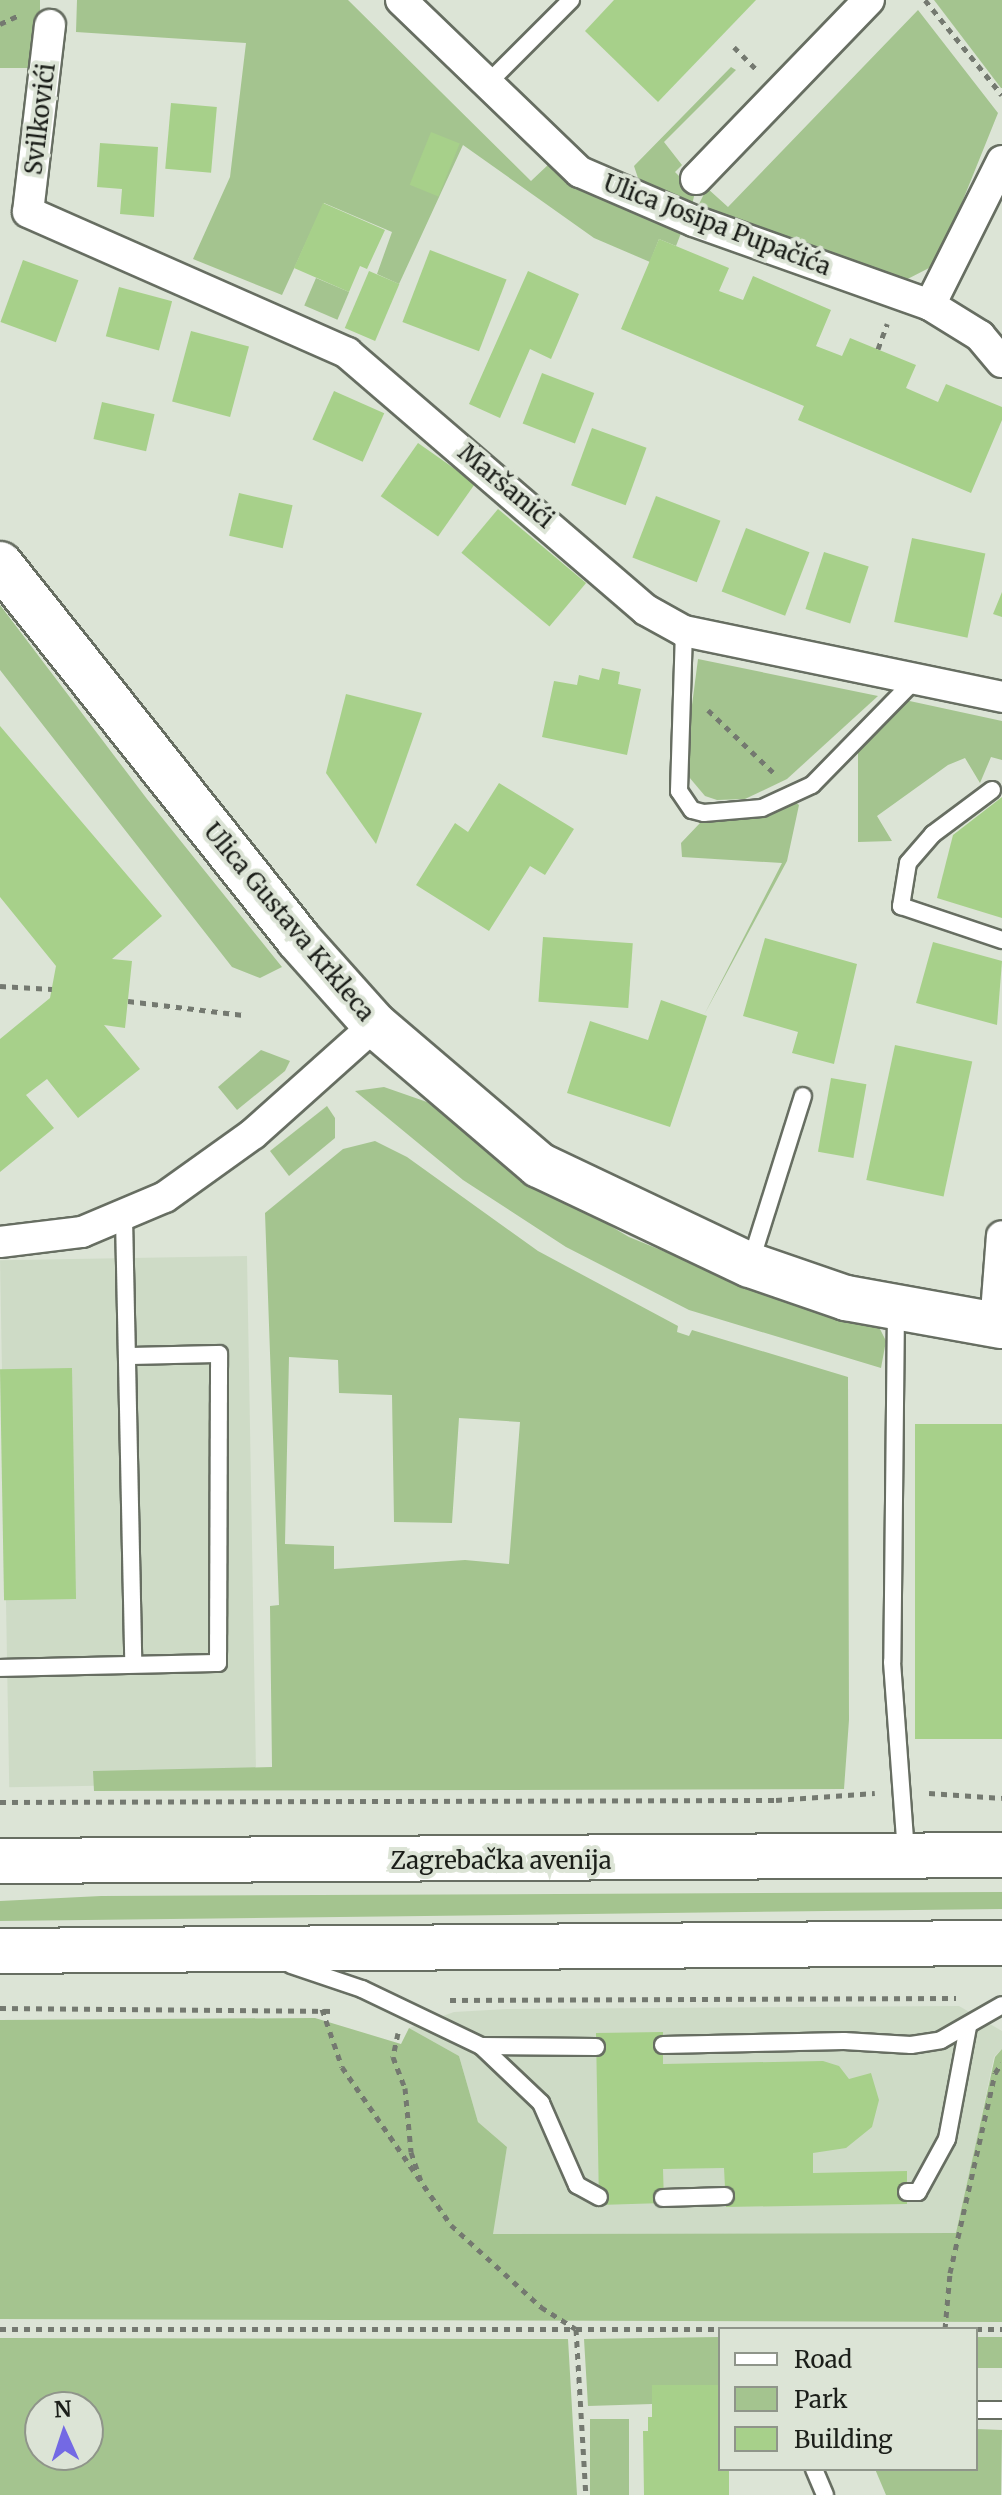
<!DOCTYPE html>
<meta charset="utf-8">
<style>
body{margin:0}
#map{position:relative;width:1002px;height:2495px;overflow:hidden;background:#dce4d6;font-family:Merriweather,serif}
div>[style]{position:absolute}
[style*='--x']{left:calc(var(--x)*1px);top:calc(var(--y)*1px);width:calc(var(--w)*1px);rotate:calc(var(--a)*1deg)}
.built>*{inset:0;background:#cedbc6;transform-origin:0 0}
.green>*{inset:0;background:#a4c48f;transform-origin:0 0}
.building>*{inset:0;background:#a7d08a;transform-origin:0 0}
.path>*{height:5px;margin-top:-2.5px;transform-origin:0;background:repeating-linear-gradient(90deg,#747970 0 6px,transparent 0 12px)}
.roads{filter:drop-shadow(2px 0 #676e62) drop-shadow(-2px 0 #676e62) drop-shadow(0 2px #676e62) drop-shadow(0 -2px #676e62)}
.lane>*{height:16px;margin:-8px;padding:0 8px;transform-origin:8px;border-radius:8px;background:#fff}
.street>*{height:30px;margin:-15px;padding:0 15px;transform-origin:15px;border-radius:15px;background:#fff}
.secondary>*{height:44px;margin:-22px;padding:0 22px;transform-origin:22px;border-radius:22px;background:#fff}
span{translate:-50% -50%;white-space:nowrap;text-align:center;line-height:1.15;-webkit-text-stroke:8px #dce4d6;paint-order:stroke}
.street-label{font-size:24px;color:#1b1e19}
.legend{position:absolute;left:718px;top:2327px;width:260px;height:144px;box-sizing:border-box;background:#dce4d6;border:2px solid #8f958a;margin:0;padding:10px 14px;list-style:none;font-size:24px;color:#1b1e19}
.legend li{display:flex;align-items:center;gap:16px;height:40px}
.legend b{width:40px;border:2px solid #8f958a}
.north{position:absolute;left:24px;top:2391px;width:80px;height:80px;box-sizing:border-box;background:#dce4d6;border:2px solid #8f958a;border-radius:50%;rotate:357deg;font-size:22px;font-weight:700;line-height:32px;text-align:center;color:#1b1e19}
.north::after{content:'';display:block;margin:auto;width:28px;height:36px;background:#7369e4;clip-path:polygon(50% 0,100% 100%,50% 72%,0 100%)}
</style>
<div id="map">
<div class="built">
<i style="left:247px;top:1256px;width:527px;height:247px;rotate:89deg"></i>
<i style="clip-path:polygon(959px 2006px,1002px 2031px,1002px 2049px,994px 2057px,957px 2233px,492px 2234px,507px 2147px,478px 2122px,459px 2056px,409px 2028px,454px 2012px,507px 2009px)"></i>
</div>
<div class="green">
<i style="left:0;top:0;width:40px;height:68px"></i>
<i style="clip-path:polygon(77px 0,348px 0,531px 181px,550px 163px,683px 228px,676px 246px,659px 239px,650px 262px,594px 238px,463px 145px,399px 284px,377px 274px,392px 232px,324px 203px,282px 295px,193px 259px,230px 177px,246px 43px,76px 32px)"></i>
<i style="clip-path:polygon(934px 0,1002px 0,1002px 88px,1001px 88px)"></i>
<i style="clip-path:polygon(918px 10px,998px 113px,940px 257px,929px 268px,892px 287px,697px 208px,707px 188px,728px 207px)"></i>
<i style="clip-path:polygon(731px 67px,736px 70px,664px 142px,682px 165px,675px 172px,695px 192px,692px 205px,640px 184px,634px 166px)"></i>
<i style="left:316px;top:278px;width:36px;height:30px;rotate:23deg"></i>
<i style="clip-path:polygon(0 605px,147px 799px,282px 967px,260px 978px,232px 967px,0 670px)"></i>
<i style="clip-path:polygon(698px 659px,878px 696px,787px 779px,745px 799px,717px 800px,705px 796px,689px 777px,688px 736px)"></i>
<i style="clip-path:polygon(905px 700px,1002px 721px,1002px 760px,991px 757px,980px 783px,965px 758px,948px 765px,877px 816px,892px 841px,858px 842px,858px 751px)"></i>
<i style="clip-path:polygon(795px 802px,799px 805px,787px 861px,704px 1015px,782px 863px,682px 857px,681px 843px,700px 823px)"></i>
<i style="clip-path:polygon(261px 1050px,290px 1061px,285px 1071px,237px 1110px,218px 1087px)"></i>
<i style="clip-path:polygon(384px 1087px,427px 1102px,521px 1173px,629px 1237px,783px 1300px,879px 1327px,886px 1341px,881px 1368px,689px 1310px,566px 1247px,463px 1180px,355px 1091px)"></i>
<i style="clip-path:polygon(327px 1106px,335px 1118px,335px 1138px,289px 1176px,270px 1151px)"></i>
<i style="clip-path:polygon(evenodd,375px 1141px,407px 1157px,538px 1251px,678px 1326px,677px 1332px,689px 1336px,692px 1330px,848px 1377px,849px 1720px,844px 1789px,94px 1791px,93px 1771px,272px 1767px,270px 1606px,279px 1605px,265px 1213px,343px 1149px,375px 1141px,289px 1357px,338px 1360px,339px 1393px,392px 1395px,394px 1522px,452px 1523px,459px 1418px,520px 1422px,509px 1564px,465px 1560px,334px 1569px,334px 1546px,285px 1544px,289px 1357px)"></i>
<i style="clip-path:polygon(1002px 1892px,1002px 1909px,0 1921px,0 1901px,101px 1896px)"></i>
<i style="clip-path:polygon(315px 2018px,401px 2044px,409px 2028px,459px 2056px,478px 2122px,507px 2147px,493px 2234px,956px 2233px,995px 2057px,1002px 2049px,1002px 2322px,0 2319px,0 2020px)"></i>
<i style="clip-path:polygon(720px 2337px,720px 2385px,652px 2385px,652px 2404px,588px 2406px,584px 2339px)"></i>
<i style="left:976px;top:2337px;width:26px;height:31px"></i>
<i style="clip-path:polygon(evenodd,0 2338px,568px 2339px,577px 2495px,0 2495px,0 2338px,40px 2407px,88px 2407px,88px 2455px,40px 2455px,40px 2407px)"></i>
<i style="left:590px;top:2419px;width:39px;height:76px"></i>
<i style="clip-path:polygon(976px 2429px,1002px 2430px,1001px 2495px,886px 2495px,875px 2469px,976px 2469px)"></i>
</div>
<div class="building">
<i style="clip-path:polygon(614px 0,756px 0,658px 102px,585px 31px)"></i>
<i style="left:171px;top:103px;width:46px;height:66px;rotate:5deg"></i>
<i style="left:431px;top:132px;width:31px;height:57px;rotate:22deg"></i>
<i style="clip-path:polygon(100px 143px,158px 147px,154px 217px,120px 214px,122px 189px,97px 187px)"></i>
<i style="clip-path:polygon(323px 203px,385px 230px,367px 269px,360px 266px,349px 292px,294px 268px)"></i>
<i style="clip-path:polygon(659px 239px,729px 268px,719px 291px,743px 300px,753px 276px,831px 310px,816px 346px,842px 356px,850px 338px,916px 365px,906px 388px,938px 402px,946px 384px,1002px 407px,1002px 420px,971px 493px,798px 420px,804px 406px,621px 329px)"></i>
<i style="left:430px;top:250px;width:82px;height:77px;rotate:21deg"></i>
<i style="left:23px;top:260px;width:59px;height:66px;rotate:20deg"></i>
<i style="left:369px;top:271px;width:33px;height:62px;rotate:23deg"></i>
<i style="clip-path:polygon(528px 271px,579px 294px,551px 359px,530px 349px,500px 418px,469px 404px)"></i>
<i style="left:119px;top:287px;width:55px;height:51px;rotate:15deg"></i>
<i style="left:191px;top:331px;width:60px;height:73px;rotate:15deg"></i>
<i style="left:542px;top:373px;width:56px;height:54px;rotate:21deg"></i>
<i style="left:334px;top:391px;width:55px;height:53px;rotate:24deg"></i>
<i style="left:102px;top:402px;width:54px;height:38px;rotate:13deg"></i>
<i style="left:592px;top:428px;width:58px;height:61px;rotate:20deg"></i>
<i style="left:418px;top:443px;width:70px;height:65px;rotate:35deg"></i>
<i style="left:239px;top:493px;width:55px;height:44px;rotate:13deg"></i>
<i style="left:656px;top:496px;width:69px;height:66px;rotate:21deg"></i>
<i style="left:498px;top:509px;width:115px;height:57px;rotate:40deg"></i>
<i style="left:746px;top:528px;width:68px;height:68px;rotate:21deg"></i>
<i style="left:912px;top:538px;width:75px;height:86px;rotate:12deg"></i>
<i style="left:824px;top:552px;width:47px;height:60px;rotate:18deg"></i>
<i style="clip-path:polygon(1002px 592px,1002px 617px,993px 614px)"></i>
<i style="clip-path:polygon(602px 668px,620px 672px,618px 684px,641px 689px,627px 755px,542px 737px,554px 681px,577px 685px,579px 675px,599px 680px)"></i>
<i style="clip-path:polygon(346px 694px,422px 713px,376px 844px,326px 773px)"></i>
<i style="clip-path:polygon(0 726px,162px 916px,112px 959px,132px 961px,125px 1028px,104px 1025px,140px 1069px,78px 1118px,47px 1079px,26px 1095px,54px 1128px,0 1172px,0 1039px,50px 998px,56px 966px,0 897px)"></i>
<i style="clip-path:polygon(499px 783px,574px 829px,545px 875px,530px 866px,489px 931px,416px 885px,455px 823px,468px 832px)"></i>
<i style="clip-path:polygon(1002px 797px,1002px 918px,937px 898px,953px 835px)"></i>
<i style="left:543px;top:937px;width:90px;height:65px;rotate:4deg"></i>
<i style="clip-path:polygon(765px 938px,857px 964px,834px 1064px,792px 1053px,798px 1032px,743px 1016px)"></i>
<i style="clip-path:polygon(933px 942px,1002px 961px,997px 1025px,916px 1003px)"></i>
<i style="clip-path:polygon(661px 1000px,707px 1016px,670px 1127px,567px 1093px,590px 1021px,648px 1040px)"></i>
<i style="left:895px;top:1045px;width:79px;height:138px;rotate:12deg"></i>
<i style="left:831px;top:1078px;width:36px;height:75px;rotate:10deg"></i>
<i style="left:72px;top:1368px;width:231px;height:72px;rotate:89deg"></i>
<i style="left:915px;top:1424px;width:87px;height:315px"></i>
<i style="clip-path:polygon(663px 2032px,663px 2064px,823px 2061px,839px 2066px,849px 2079px,871px 2073px,879px 2100px,872px 2127px,846px 2148px,813px 2153px,813px 2173px,907px 2171px,907px 2204px,726px 2207px,724px 2168px,663px 2169px,664px 2203px,599px 2205px,596px 2033px)"></i>
<i style="clip-path:polygon(652px 2385px,720px 2385px,720px 2469px,729px 2469px,729px 2495px,644px 2495px,643px 2431px,648px 2431px,648px 2417px,652px 2417px)"></i>
</div>
<div class="path">
<i style="--x:925;--y:0;--w:122;--a:51"></i>
<i style="--x:0;--y:24;--w:19;--a:-25"></i>
<i style="--x:734;--y:47;--w:31;--a:45"></i>
<i style="--x:878;--y:349;--w:27;--a:-70"></i>
<i style="--x:708;--y:710;--w:94;--a:43.7"></i>
<i style="--x:0;--y:986;--w:52;--a:3.3"></i>
<i style="--x:128;--y:1001;--w:116;--a:6.9"></i>
<i style="--x:929;--y:1793;--w:73;--a:3.9"></i>
<i style="--x:0;--y:1802;--w:776;--a:-0.15"></i>
<i style="--x:776;--y:1800;--w:99;--a:-4"></i>
<i style="--x:450;--y:2000;--w:506;--a:-0.23"></i>
<i style="--x:0;--y:2008;--w:335;--a:0.5"></i>
<i style="--x:322;--y:2009;--w:61;--a:71"></i>
<i style="--x:342;--y:2067;--w:192;--a:55.4"></i>
<i style="--x:451;--y:2225;--w:122;--a:42.3"></i>
<i style="--x:541;--y:2307;--w:41;--a:32.2"></i>
<i style="--x:576;--y:2329;--w:166;--a:86.6"></i>
<i style="--x:398;--y:2033;--w:25;--a:102"></i>
<i style="--x:393;--y:2057;--w:33;--a:69"></i>
<i style="--x:405;--y:2088;--w:64;--a:84.6"></i>
<i style="--x:411;--y:2152;--w:36;--a:71"></i>
<i style="--x:0;--y:2329;--w:943;--a:0"></i>
<i style="--x:945;--y:2329;--w:56;--a:-84.9"></i>
<i style="--x:950;--y:2273;--w:205;--a:-77.3"></i>
<i style="--x:995;--y:2073;--w:12;--a:-55"></i>
<i style="--x:976;--y:2329;--w:26;--a:0"></i>
</div>
<div class="roads">
<div class="lane">
<i style="--x:487;--y:84;--w:119;--a:-45"></i>
<i style="--x:684;--y:631;--w:160;--a:91.8"></i>
<i style="--x:679;--y:791;--w:23;--a:56"></i>
<i style="--x:692;--y:810;--w:12;--a:14"></i>
<i style="--x:704;--y:813;--w:58;--a:-4.9"></i>
<i style="--x:762;--y:808;--w:55;--a:-24.7"></i>
<i style="--x:812;--y:785;--w:146;--a:-45.6"></i>
<i style="--x:992;--y:790;--w:74;--a:143.3"></i>
<i style="--x:933;--y:834;--w:38;--a:131"></i>
<i style="--x:908;--y:863;--w:44;--a:99.2"></i>
<i style="--x:901;--y:906;--w:107;--a:18.6"></i>
<i style="--x:124;--y:1218;--w:446;--a:88.8"></i>
<i style="--x:750;--y:1264;--w:176;--a:-72.5"></i>
<i style="--x:896;--y:1309;--w:353;--a:90.6"></i>
<i style="--x:892;--y:1662;--w:193;--a:85.8"></i>
<i style="--x:0;--y:1668;--w:218;--a:-1.3"></i>
<i style="--x:218;--y:1663;--w:309;--a:-89.8"></i>
<i style="--x:219;--y:1354;--w:91;--a:178.7"></i>
<i style="--x:291;--y:1965;--w:75;--a:18.7"></i>
<i style="--x:362;--y:1989;--w:132;--a:25.6"></i>
<i style="--x:481;--y:2046;--w:115;--a:0.5"></i>
<i style="--x:663;--y:2045;--w:181;--a:-1.3"></i>
<i style="--x:844;--y:2041;--w:67;--a:3.4"></i>
<i style="--x:911;--y:2045;--w:30;--a:-9"></i>
<i style="--x:941;--y:2040;--w:70;--a:-29.8"></i>
<i style="--x:481;--y:2046;--w:83;--a:43.5"></i>
<i style="--x:541;--y:2103;--w:90;--a:66.3"></i>
<i style="--x:577;--y:2185;--w:25;--a:29"></i>
<i style="--x:907;--y:2192;--w:11;--a:0"></i>
<i style="--x:918;--y:2192;--w:60;--a:-61.3"></i>
<i style="--x:947;--y:2139;--w:114;--a:-79.4"></i>
<i style="--x:663;--y:2198;--w:62;--a:-1.8"></i>
<i style="--x:976;--y:2410;--w:26;--a:0"></i>
<i style="--x:814;--y:2469;--w:28;--a:67"></i>
</div>
<div class="street">
<i style="--x:401;--y:0;--w:248;--a:43.9"></i>
<i style="--x:580;--y:172;--w:124;--a:23.3"></i>
<i style="--x:694;--y:221;--w:251;--a:19.6"></i>
<i style="--x:930;--y:305;--w:161;--a:-63.4"></i>
<i style="--x:50;--y:25;--w:188;--a:96.7"></i>
<i style="--x:28;--y:212;--w:349;--a:23.8"></i>
<i style="--x:347;--y:353;--w:394;--a:40.7"></i>
<i style="--x:646;--y:610;--w:43;--a:28.9"></i>
<i style="--x:684;--y:631;--w:325;--a:11.7"></i>
<i style="--x:696;--y:179;--w:249;--a:-46"></i>
<i style="--x:930;--y:305;--w:59;--a:31.8"></i>
<i style="--x:980;--y:336;--w:34;--a:50"></i>
<i style="--x:0;--y:1242;--w:83;--a:-7"></i>
<i style="--x:82;--y:1232;--w:90;--a:-22.9"></i>
<i style="--x:165;--y:1197;--w:108;--a:-35.6"></i>
<i style="--x:253;--y:1134;--w:164;--a:-41.8"></i>
<i style="--x:995;--y:1326;--w:90;--a:-85.6"></i>
</div>
<div class="secondary">
<i style="--x:0;--y:564;--w:479;--a:51.5"></i>
<i style="--x:298;--y:939;--w:115;--a:48.2"></i>
<i style="--x:375;--y:1025;--w:216;--a:40.5"></i>
<i style="--x:539;--y:1165;--w:233;--a:25.4"></i>
<i style="--x:750;--y:1265;--w:102;--a:19"></i>
<i style="--x:846;--y:1298;--w:158;--a:10.2"></i>
<i style="--x:0;--y:1861;--w:1002;--a:-0.34"></i>
<i style="--x:0;--y:1951;--w:1002;--a:-0.46"></i>
</div>
</div>
<div class="street-label">
<span style="left:40px;top:119px;rotate:-83deg">Svilkovići</span>
<span style="left:717px;top:225px;rotate:21deg">Ulica Josipa Pupačića</span>
<span style="left:506px;top:486px;rotate:40deg">Maršanići</span>
<span style="left:289px;top:922px;rotate:50deg">Ulica Gustava Krkleca</span>
<span style="left:501px;top:1861px">Zagrebačka avenija</span>
</div>
<ul class="legend">
<li><b style="height:10px;background:#fff"></b>Road</li>
<li><b style="height:22px;background:#a4c48f"></b>Park</li>
<li><b style="height:22px;background:#a7d08a"></b>Building</li>
</ul>
<div class="north">N</div>
</div>
